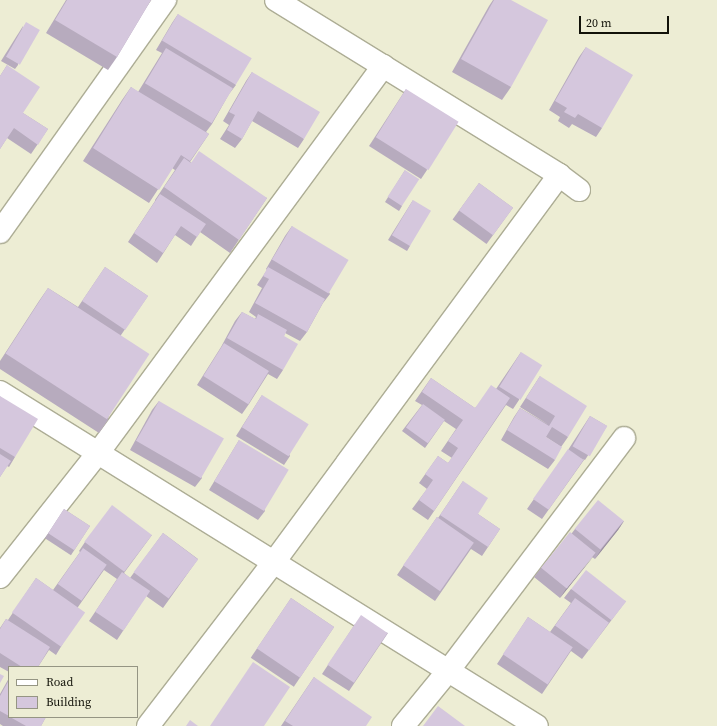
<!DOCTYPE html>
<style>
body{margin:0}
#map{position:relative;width:717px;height:726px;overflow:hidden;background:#ededd4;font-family:"Source Serif 4",serif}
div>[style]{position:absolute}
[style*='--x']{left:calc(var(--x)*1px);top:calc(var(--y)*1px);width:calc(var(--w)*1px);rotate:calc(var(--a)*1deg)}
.roads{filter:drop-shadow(1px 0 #adad95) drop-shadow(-1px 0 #adad95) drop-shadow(0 1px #adad95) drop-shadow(0 -1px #adad95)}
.minor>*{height:22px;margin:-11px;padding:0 11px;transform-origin:11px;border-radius:11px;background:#fff}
.wall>*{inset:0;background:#b7abbe;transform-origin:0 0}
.shaded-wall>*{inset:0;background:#958b9b}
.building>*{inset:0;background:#d5c7dd;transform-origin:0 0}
span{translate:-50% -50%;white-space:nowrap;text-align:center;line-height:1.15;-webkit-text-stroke:4px #ededd4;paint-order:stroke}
.legend{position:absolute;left:8px;top:666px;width:130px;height:52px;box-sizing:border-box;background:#ededd4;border:1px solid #959583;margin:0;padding:5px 7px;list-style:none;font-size:12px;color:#121209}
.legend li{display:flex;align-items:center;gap:8px;height:20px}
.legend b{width:20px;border:1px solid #959583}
.scale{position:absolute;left:579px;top:16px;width:90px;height:18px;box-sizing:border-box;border:2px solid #121209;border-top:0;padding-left:5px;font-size:12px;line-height:14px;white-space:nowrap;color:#121209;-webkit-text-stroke:3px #ededd4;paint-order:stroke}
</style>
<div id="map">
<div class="roads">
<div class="minor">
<i style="--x:276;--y:0;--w:333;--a:31.7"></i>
<i style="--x:559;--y:175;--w:25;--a:37"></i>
<i style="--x:0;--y:232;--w:285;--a:-54.6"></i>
<i style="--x:0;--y:392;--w:632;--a:31.88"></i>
<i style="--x:0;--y:577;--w:158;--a:-51.7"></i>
<i style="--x:98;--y:453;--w:481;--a:-53.6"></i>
<i style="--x:148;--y:726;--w:207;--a:-52.5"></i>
<i style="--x:274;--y:562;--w:481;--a:-53.6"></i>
<i style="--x:403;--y:726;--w:71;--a:-50.7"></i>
<i style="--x:448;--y:671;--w:292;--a:-52.9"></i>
</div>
</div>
<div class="wall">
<i style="clip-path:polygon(66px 0,151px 0,117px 57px,108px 70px,46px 33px)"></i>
<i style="clip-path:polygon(493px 0,511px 0,511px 87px,502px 100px,452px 72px,489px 6px)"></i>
<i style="clip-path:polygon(178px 14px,236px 85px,229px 94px,212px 124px,206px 132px,209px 134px,190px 162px,267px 198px,230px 253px,200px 232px,191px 246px,175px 235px,157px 263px,128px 242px,155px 201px,155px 200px,175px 170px,172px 168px,149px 203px,83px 161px,122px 100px,131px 87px,138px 92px,162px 53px,156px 50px,172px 23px)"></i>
<i style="clip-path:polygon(23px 26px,18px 65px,15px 69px,1px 61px)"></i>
<i style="clip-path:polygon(586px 47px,602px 128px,596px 137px,572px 124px,569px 128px,558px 121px,560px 117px,549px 110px,579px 57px)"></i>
<i style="clip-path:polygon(7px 65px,23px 113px,48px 129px,31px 154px,7px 138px,0 149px,0 76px)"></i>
<i style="clip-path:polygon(252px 72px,304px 139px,298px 148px,252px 121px,242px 139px,235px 148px,220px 139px,229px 125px,223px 121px,246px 81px)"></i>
<i style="clip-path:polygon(406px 89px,427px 170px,421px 179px,369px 146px)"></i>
<i style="clip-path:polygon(405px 170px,402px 206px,399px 211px,385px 202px)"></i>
<i style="left:479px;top:183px;width:42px;height:45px;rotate:36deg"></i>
<i style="clip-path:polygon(413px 200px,410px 246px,407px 251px,388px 240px)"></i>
<i style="clip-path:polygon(292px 226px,330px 294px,323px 303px,307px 332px,300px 341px,285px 333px,284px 336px,283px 370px,277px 379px,268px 374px,249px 404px,242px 414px,197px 385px,221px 347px,235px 321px,242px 312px,255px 319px,256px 317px,249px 312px,262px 288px,257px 285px,267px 270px,266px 269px,285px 236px)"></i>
<i style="clip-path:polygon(105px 267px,148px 296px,121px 335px,108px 420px,99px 433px,0 369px,0 361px,39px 301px,48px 288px,78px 307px)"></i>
<i style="clip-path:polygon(521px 352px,519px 400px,513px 409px,506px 405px,428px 520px,412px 509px,427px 489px,419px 483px,438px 456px,448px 463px,452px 458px,441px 451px,456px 429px,444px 421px,425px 448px,402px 431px,422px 405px,415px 401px,431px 378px,475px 408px,496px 389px)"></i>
<i style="clip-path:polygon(540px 376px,568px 437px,561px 447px,546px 437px,555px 460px,548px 469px,501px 440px,514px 417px,520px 408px,549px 425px,520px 407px)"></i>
<i style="clip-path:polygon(262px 395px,290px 456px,284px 465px,236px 436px)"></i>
<i style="clip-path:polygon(0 396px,15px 457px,9px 467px,7px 466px,0 477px)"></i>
<i style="clip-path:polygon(159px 401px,202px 478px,195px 487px,130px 450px,152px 410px)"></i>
<i style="clip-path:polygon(590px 416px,607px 426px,585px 460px,580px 458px,584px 460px,542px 519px,527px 509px,568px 450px)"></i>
<i style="clip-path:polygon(239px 440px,265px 511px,258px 520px,209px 490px)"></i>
<i style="clip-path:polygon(463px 481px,478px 514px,500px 529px,482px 556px,471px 549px,435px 601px,397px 575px,437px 517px,438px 518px)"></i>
<i style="left:64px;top:509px;width:31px;height:35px;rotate:33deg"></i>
<i style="clip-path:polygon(624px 521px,618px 530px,595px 559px,592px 557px,560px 598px,534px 577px,541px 568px,572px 533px,575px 529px)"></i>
<i style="clip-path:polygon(163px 533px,198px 559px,163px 608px,146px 596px,117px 640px,89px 621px,117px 579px,104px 570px,78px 607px,62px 645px,56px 655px,49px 650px,38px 667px,9px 667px,9px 672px,0 667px,0 628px,6px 619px,8px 620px,36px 578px,53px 590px,80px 552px,79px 551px,85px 542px,152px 535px,124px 573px,130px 578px)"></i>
<i style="clip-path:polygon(571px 589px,626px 601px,582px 659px,571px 651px,542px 694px,497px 664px,528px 617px,550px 632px,571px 603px,564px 598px)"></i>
<i style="left:291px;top:598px;width:52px;height:72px;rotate:34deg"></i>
<i style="clip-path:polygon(355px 624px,388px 633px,349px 691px,322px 674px)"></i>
<i style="clip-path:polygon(314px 677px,366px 726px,281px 726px)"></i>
<i style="clip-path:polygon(9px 678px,9px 717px,46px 717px,41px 726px,3px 726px,0 724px,0 694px)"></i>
</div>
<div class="shaded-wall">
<i style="clip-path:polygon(624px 521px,618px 530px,595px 559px,601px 550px)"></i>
<i style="clip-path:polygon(596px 553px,589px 562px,560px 598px,566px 589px)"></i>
</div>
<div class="building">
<i style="clip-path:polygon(67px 0,151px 0,117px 57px,55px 20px)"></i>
<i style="clip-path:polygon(494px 0,511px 0,548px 20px,511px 87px,461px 59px)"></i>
<i style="left:178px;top:14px;width:86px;height:31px;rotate:31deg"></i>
<i style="left:26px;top:22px;width:16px;height:40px;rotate:30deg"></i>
<i style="clip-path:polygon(586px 47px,633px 75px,602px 128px,578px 114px,575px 118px,564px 112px,567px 108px,555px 101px)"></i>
<i style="left:166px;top:48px;width:78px;height:41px;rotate:31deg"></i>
<i style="clip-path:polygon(7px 65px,40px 87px,23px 113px,48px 129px,38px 145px,14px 128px,0 149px,0 76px)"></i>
<i style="clip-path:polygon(252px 72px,320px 112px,304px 139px,258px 111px,242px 139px,227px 130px,235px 115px,229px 112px)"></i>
<i style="clip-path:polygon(131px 87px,209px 134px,190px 161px,181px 155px,159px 190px,93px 148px)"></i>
<i style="left:406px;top:89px;width:62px;height:57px;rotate:32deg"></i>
<i style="clip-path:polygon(199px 151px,267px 198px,239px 240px,164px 187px,184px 158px,191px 163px)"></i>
<i style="left:405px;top:170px;width:17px;height:32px;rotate:33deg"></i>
<i style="left:479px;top:183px;width:42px;height:34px;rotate:36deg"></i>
<i style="clip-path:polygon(160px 194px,206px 224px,197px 237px,181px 226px,163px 253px,134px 233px)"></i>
<i style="left:413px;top:200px;width:21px;height:41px;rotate:31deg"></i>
<i style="left:292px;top:226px;width:66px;height:39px;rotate:31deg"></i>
<i style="left:105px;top:267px;width:52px;height:41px;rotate:34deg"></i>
<i style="clip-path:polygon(268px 267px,325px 299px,307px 332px,255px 303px,269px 279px,263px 276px)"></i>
<i style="left:48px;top:288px;width:121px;height:78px;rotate:33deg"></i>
<i style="clip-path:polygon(242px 312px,256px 319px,258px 314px,287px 330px,284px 336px,298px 344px,283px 370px,227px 338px)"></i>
<i style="left:224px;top:343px;width:53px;height:39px;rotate:32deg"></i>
<i style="left:521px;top:352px;width:25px;height:41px;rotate:32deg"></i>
<i style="clip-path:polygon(540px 376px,587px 406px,568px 437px,552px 427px,546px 437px,562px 447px,555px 460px,507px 430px,520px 408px,549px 426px,555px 416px,526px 398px)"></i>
<i style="clip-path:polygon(431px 378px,475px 408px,491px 385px,510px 398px,434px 511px,419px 500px,433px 480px,425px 474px,438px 456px,448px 463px,458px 448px,448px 441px,463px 420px,422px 392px)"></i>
<i style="left:262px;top:395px;width:55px;height:38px;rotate:32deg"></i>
<i style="clip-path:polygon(0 396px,38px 419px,15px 457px,0 448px)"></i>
<i style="left:159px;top:401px;width:75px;height:46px;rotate:30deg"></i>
<i style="left:423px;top:404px;width:27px;height:29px;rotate:36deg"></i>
<i style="left:590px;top:416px;width:20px;height:35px;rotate:30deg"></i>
<i style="left:239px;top:440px;width:58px;height:48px;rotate:31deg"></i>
<i style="left:568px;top:449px;width:19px;height:61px;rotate:35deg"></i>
<i style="clip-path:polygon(0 454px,11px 461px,0 477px)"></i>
<i style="clip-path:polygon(463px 481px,488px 498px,478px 514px,500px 529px,488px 547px,440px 515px)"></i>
<i style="left:598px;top:500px;width:33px;height:37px;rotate:39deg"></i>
<i style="left:112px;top:505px;width:50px;height:46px;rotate:37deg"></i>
<i style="left:64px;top:509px;width:31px;height:29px;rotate:33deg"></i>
<i style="left:437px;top:517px;width:45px;height:59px;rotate:35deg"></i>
<i style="left:570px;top:532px;width:33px;height:46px;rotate:39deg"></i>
<i style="left:163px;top:533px;width:44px;height:49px;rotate:37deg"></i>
<i style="left:83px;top:548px;width:29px;height:44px;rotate:35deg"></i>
<i style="left:586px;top:570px;width:51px;height:24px;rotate:38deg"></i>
<i style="left:122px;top:572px;width:34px;height:48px;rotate:34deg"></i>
<i style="left:36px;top:578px;width:60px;height:42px;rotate:35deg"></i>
<i style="left:291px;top:598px;width:52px;height:61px;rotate:34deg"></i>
<i style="left:575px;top:598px;width:42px;height:34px;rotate:36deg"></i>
<i style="left:361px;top:615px;width:32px;height:60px;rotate:34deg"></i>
<i style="left:528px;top:617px;width:54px;height:45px;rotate:34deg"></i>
<i style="clip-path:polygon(6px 619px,50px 647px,38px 667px,22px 667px,0 653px,0 629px)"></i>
<i style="clip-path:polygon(253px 662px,290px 687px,264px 726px,210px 726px)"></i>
<i style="clip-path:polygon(0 674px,4px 676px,0 683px)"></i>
<i style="clip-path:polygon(314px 677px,372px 717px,366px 726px,293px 726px,285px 721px)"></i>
<i style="clip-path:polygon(9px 680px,9px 716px,0 711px,0 696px)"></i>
<i style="clip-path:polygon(438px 706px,465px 726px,423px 726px)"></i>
<i style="clip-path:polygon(10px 717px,46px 717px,41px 726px,26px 726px)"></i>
<i style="clip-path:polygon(190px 720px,198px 726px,186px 726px)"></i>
</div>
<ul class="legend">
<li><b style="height:5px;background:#fff"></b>Road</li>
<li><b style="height:11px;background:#d5c7dd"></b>Building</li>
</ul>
<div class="scale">20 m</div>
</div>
